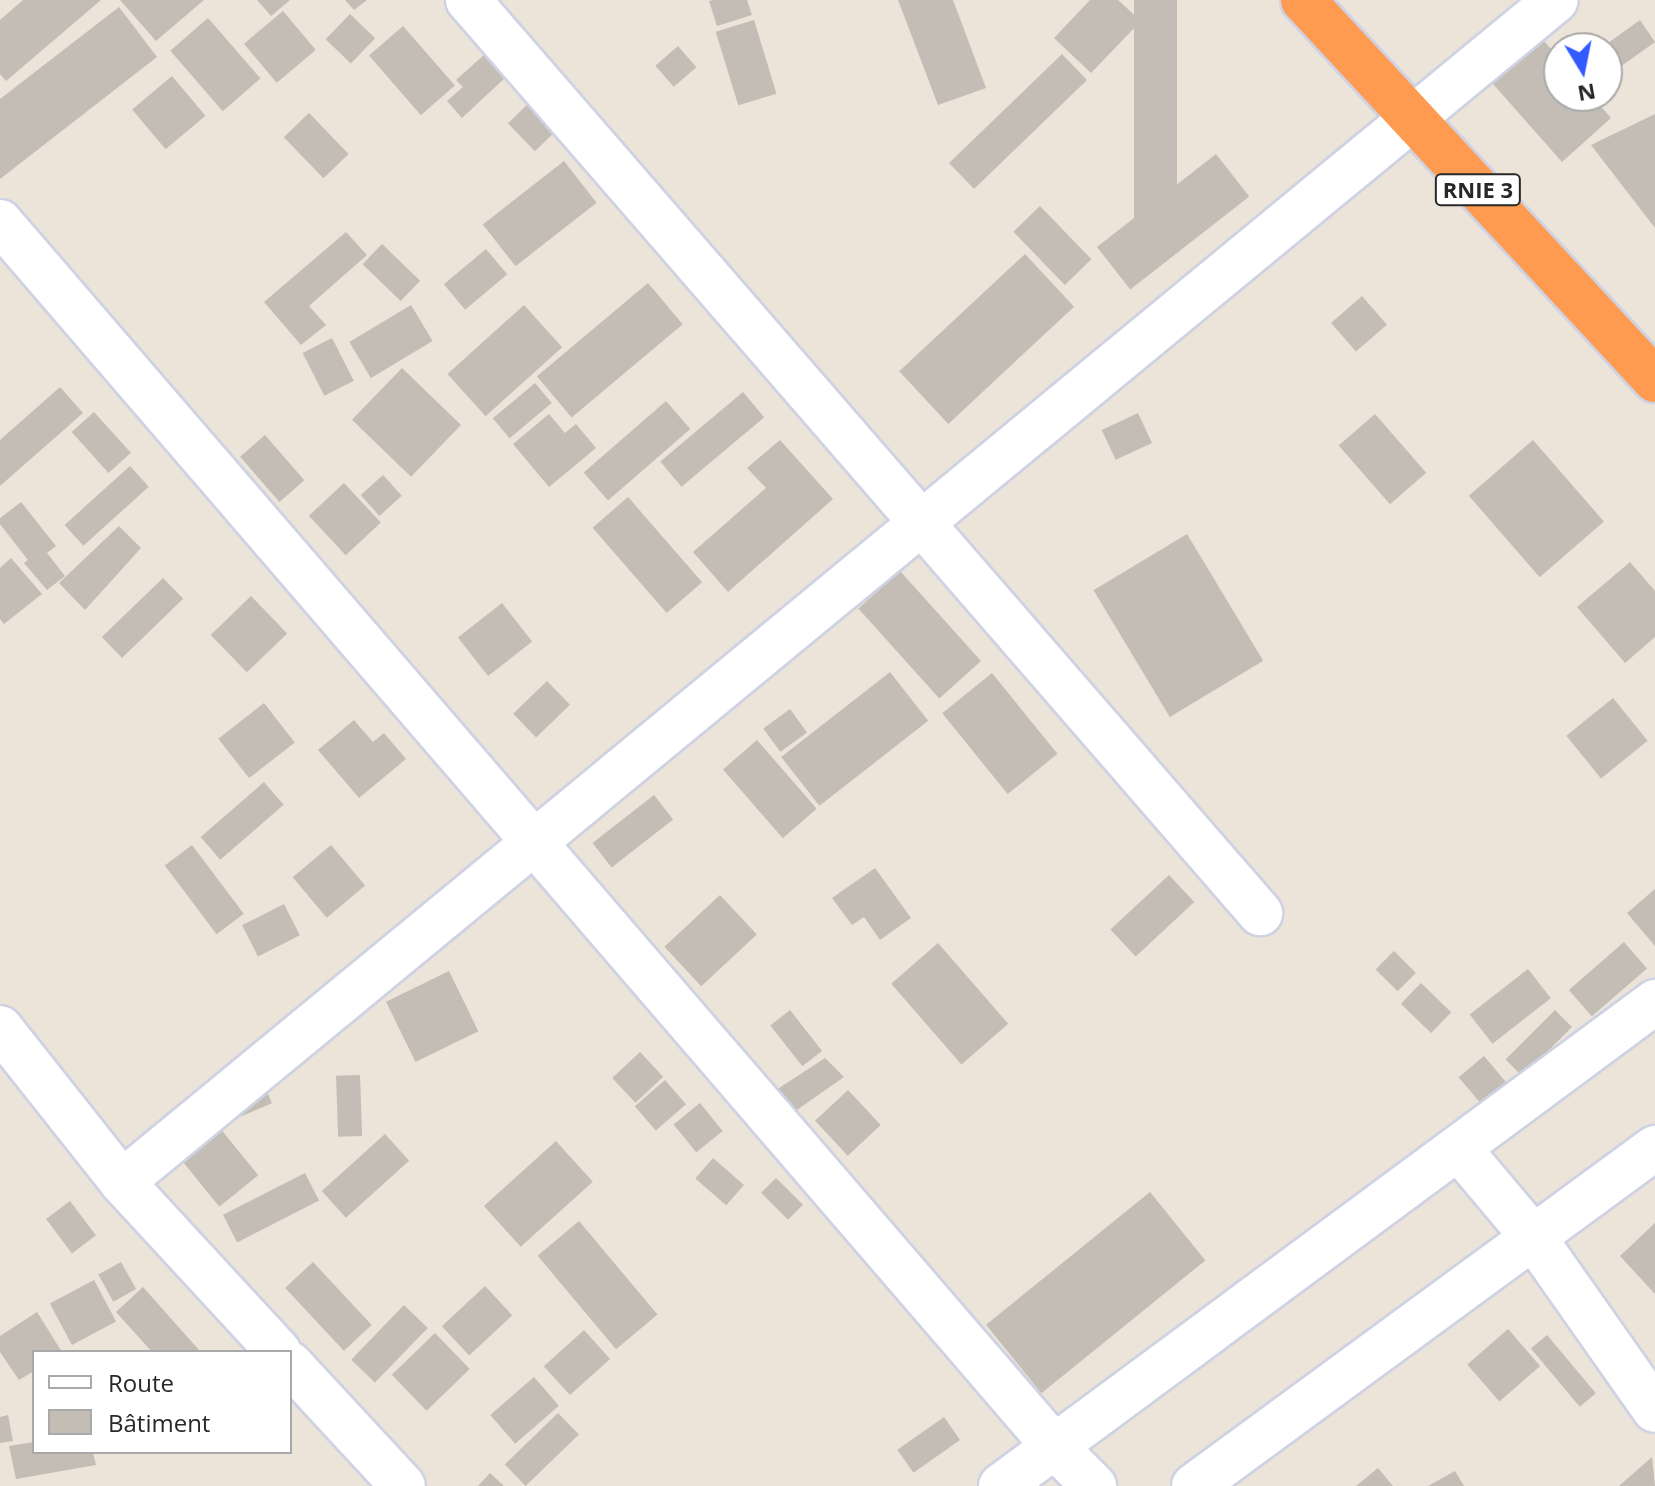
<!DOCTYPE html>
<meta charset="utf-8">
<style>
body{margin:0}
#map{position:relative;width:1655px;height:1486px;overflow:hidden;background:#ece3d9;font-family:"Open Sans",sans-serif}
div>[style]{position:absolute}
[style*='--x']{left:calc(var(--x)*1px);top:calc(var(--y)*1px);width:calc(var(--w)*1px);rotate:calc(var(--a)*1deg)}
.building>*{inset:0;background:#c3bdb6;transform-origin:0 0}
.roads{filter:drop-shadow(2px 0 #ced2e2) drop-shadow(-2px 0 #ced2e2) drop-shadow(0 2px #ced2e2) drop-shadow(0 -2px #ced2e2)}
.street>*{height:44px;margin:-22px;padding:0 22px;transform-origin:22px;border-radius:22px;background:#fff}
.secondary>*{height:44px;margin:-22px;padding:0 22px;transform-origin:22px;border-radius:22px;background:#fff}
.highway>*{height:44px;margin:-22px;padding:0 22px;transform-origin:22px;border-radius:22px;background:#ff9b50}
span{translate:-50% -50%;white-space:nowrap;text-align:center;line-height:1.15;-webkit-text-stroke:8px #fff;paint-order:stroke}
.shield-label span{padding:2px 6px;background:#fff;border:2px solid;border-radius:6px;-webkit-text-stroke-width:0}
.shield-label{font-size:22px;color:#282828;font-weight:700}
.legend{position:absolute;left:32px;top:1350px;width:260px;height:104px;box-sizing:border-box;background:#fff;border:2px solid #a9a9a9;margin:0;padding:10px 14px;list-style:none;font-size:24px;color:#282828}
.legend li{display:flex;align-items:center;gap:16px;height:40px}
.legend b{width:40px;border:2px solid #a9a9a9}
.north{position:absolute;left:1543px;top:32px;width:80px;height:80px;box-sizing:border-box;background:#fff;border:2px solid #a9a9a9;border-radius:50%;rotate:170deg;font-size:22px;font-weight:700;line-height:32px;text-align:center;color:#282828}
.north::after{content:'';display:block;margin:auto;width:28px;height:36px;background:#325aff;clip-path:polygon(50% 0,100% 100%,50% 72%,0 100%)}
</style>
<div id="map">
<div class="building">
<i style="clip-path:polygon(23px 0,101px 0,6px 81px,0 74px,0 20px)"></i>
<i style="clip-path:polygon(120px 0,204px 0,156px 41px)"></i>
<i style="clip-path:polygon(257px 0,290px 0,271px 16px)"></i>
<i style="clip-path:polygon(345px 0,367px 0,354px 10px)"></i>
<i style="clip-path:polygon(713px 0,747px 0,752px 15px,717px 26px,709px 1px)"></i>
<i style="clip-path:polygon(898px 0,953px 0,986px 88px,938px 105px)"></i>
<i style="clip-path:polygon(1090px 0,1118px 0,1141px 21px,1091px 73px,1054px 38px)"></i>
<i style="left:1134px;top:0;width:43px;height:238px"></i>
<i style="clip-path:polygon(119px 7px,157px 57px,0 179px,0 99px)"></i>
<i style="left:283px;top:11px;width:51px;height:51px;rotate:50deg"></i>
<i style="left:350px;top:14px;width:35px;height:35px;rotate:44deg"></i>
<i style="left:208px;top:18px;width:80px;height:50px;rotate:49deg"></i>
<i style="left:754px;top:20px;width:77px;height:40px;rotate:73deg"></i>
<i style="clip-path:polygon(1640px 20px,1655px 42px,1613px 72px,1607px 64px,1607px 48px,1601px 48px)"></i>
<i style="left:403px;top:26px;width:79px;height:45px;rotate:49deg"></i>
<i style="clip-path:polygon(1536px 32px,1559px 58px,1559px 96px,1592px 96px,1611px 118px,1562px 162px,1486px 76px)"></i>
<i style="left:678px;top:46px;width:28px;height:30px;rotate:49deg"></i>
<i style="clip-path:polygon(485px 54px,506px 77px,462px 118px,447px 101px,463px 87px,456px 80px)"></i>
<i style="left:1062px;top:54px;width:36px;height:157px;rotate:46deg"></i>
<i style="left:172px;top:76px;width:52px;height:52px;rotate:50deg"></i>
<i style="left:533px;top:99px;width:39px;height:35px;rotate:46deg"></i>
<i style="left:309px;top:113px;width:57px;height:35px;rotate:46deg"></i>
<i style="clip-path:polygon(1655px 114px,1655px 228px,1591px 145px)"></i>
<i style="left:1216px;top:154px;width:54px;height:151px;rotate:52deg"></i>
<i style="left:564px;top:161px;width:53px;height:103px;rotate:52deg"></i>
<i style="left:1040px;top:206px;width:74px;height:37px;rotate:46deg"></i>
<i style="clip-path:polygon(346px 232px,367px 255px,309px 306px,326px 325px,301px 345px,264px 302px)"></i>
<i style="left:382px;top:244px;width:53px;height:28px;rotate:44deg"></i>
<i style="left:486px;top:249px;width:33px;height:55px;rotate:50deg"></i>
<i style="left:1025px;top:254px;width:72px;height:172px;rotate:47deg"></i>
<i style="left:648px;top:283px;width:54px;height:145px;rotate:50deg"></i>
<i style="left:1362px;top:296px;width:38px;height:41px;rotate:49deg"></i>
<i style="left:411px;top:305px;width:42px;height:72px;rotate:59deg"></i>
<i style="left:524px;top:305px;width:57px;height:103px;rotate:48deg"></i>
<i style="left:332px;top:338px;width:48px;height:33px;rotate:63deg"></i>
<i style="left:402px;top:368px;width:82px;height:72px;rotate:44deg"></i>
<i style="left:535px;top:383px;width:26px;height:55px;rotate:50deg"></i>
<i style="clip-path:polygon(60px 387px,83px 413px,0 486px,0 440px)"></i>
<i style="left:743px;top:392px;width:33px;height:108px;rotate:50deg"></i>
<i style="left:666px;top:401px;width:37px;height:109px;rotate:49deg"></i>
<i style="left:94px;top:412px;width:55px;height:30px;rotate:48deg"></i>
<i style="left:1138px;top:413px;width:33px;height:40px;rotate:65deg"></i>
<i style="clip-path:polygon(549px 414px,565px 433px,576px 424px,596px 448px,549px 487px,513px 444px)"></i>
<i style="left:1375px;top:414px;width:78px;height:48px;rotate:49deg"></i>
<i style="left:265px;top:435px;width:60px;height:33px;rotate:49deg"></i>
<i style="clip-path:polygon(780px 440px,833px 499px,728px 592px,693px 552px,766px 488px,747px 468px)"></i>
<i style="left:1533px;top:440px;width:108px;height:85px;rotate:49deg"></i>
<i style="left:130px;top:466px;width:28px;height:88px;rotate:48deg"></i>
<i style="left:383px;top:475px;width:28px;height:30px;rotate:48deg"></i>
<i style="left:344px;top:483px;width:54px;height:48px;rotate:47deg"></i>
<i style="left:628px;top:497px;width:113px;height:47px;rotate:49deg"></i>
<i style="clip-path:polygon(21px 502px,56px 546px,47px 553px,65px 576px,47px 590px,24px 563px,28px 560px,0 524px,0 518px)"></i>
<i style="clip-path:polygon(119px 526px,141px 548px,85px 610px,59px 583px)"></i>
<i style="left:1187px;top:534px;width:148px;height:109px;rotate:59deg"></i>
<i style="clip-path:polygon(11px 558px,42px 594px,4px 624px,0 619px,0 568px)"></i>
<i style="clip-path:polygon(1630px 562px,1655px 591px,1655px 637px,1625px 663px,1577px 607px)"></i>
<i style="left:900px;top:571px;width:121px;height:56px;rotate:48deg"></i>
<i style="left:163px;top:578px;width:29px;height:85px;rotate:46deg"></i>
<i style="left:251px;top:596px;width:52px;height:56px;rotate:46deg"></i>
<i style="left:502px;top:603px;width:49px;height:56px;rotate:52deg"></i>
<i style="left:890px;top:672px;width:62px;height:138px;rotate:52deg"></i>
<i style="left:992px;top:673px;width:104px;height:64px;rotate:51deg"></i>
<i style="left:547px;top:681px;width:33px;height:47px;rotate:46deg"></i>
<i style="left:1613px;top:698px;width:55px;height:60px;rotate:51deg"></i>
<i style="left:264px;top:703px;width:50px;height:58px;rotate:52deg"></i>
<i style="left:790px;top:709px;width:29px;height:33px;rotate:54deg"></i>
<i style="clip-path:polygon(354px 720px,373px 742px,384px 733px,406px 759px,359px 798px,318px 750px)"></i>
<i style="left:757px;top:740px;width:91px;height:45px;rotate:49deg"></i>
<i style="left:264px;top:782px;width:30px;height:84px;rotate:49deg"></i>
<i style="left:654px;top:795px;width:31px;height:78px;rotate:52deg"></i>
<i style="left:192px;top:845px;width:86px;height:34px;rotate:53deg"></i>
<i style="left:331px;top:845px;width:53px;height:50px;rotate:50deg"></i>
<i style="clip-path:polygon(875px 868px,911px 918px,880px 940px,864px 917px,852px 925px,832px 898px)"></i>
<i style="left:1169px;top:875px;width:37px;height:80px;rotate:47deg"></i>
<i style="clip-path:polygon(1655px 889px,1655px 946px,1627px 913px)"></i>
<i style="left:720px;top:895px;width:54px;height:76px;rotate:47deg"></i>
<i style="left:284px;top:904px;width:35px;height:47px;rotate:63deg"></i>
<i style="left:1624px;top:942px;width:35px;height:73px;rotate:49deg"></i>
<i style="left:938px;top:943px;width:107px;height:62px;rotate:49deg"></i>
<i style="left:1394px;top:951px;width:31px;height:26px;rotate:45deg"></i>
<i style="left:1528px;top:969px;width:37px;height:74px;rotate:52deg"></i>
<i style="left:449px;top:971px;width:67px;height:70px;rotate:64deg"></i>
<i style="left:1421px;top:983px;width:42px;height:29px;rotate:44deg"></i>
<i style="left:790px;top:1010px;width:52px;height:25px;rotate:52deg"></i>
<i style="left:1555px;top:1010px;width:24px;height:70px;rotate:45deg"></i>
<i style="left:640px;top:1052px;width:34px;height:38px;rotate:47deg"></i>
<i style="left:1484px;top:1056px;width:38px;height:33px;rotate:50deg"></i>
<i style="clip-path:polygon(825px 1058px,844px 1077px,794px 1112px,776px 1090px)"></i>
<i style="left:360px;top:1075px;width:61px;height:24px;rotate:88deg"></i>
<i style="left:665px;top:1080px;width:32px;height:40px;rotate:49deg"></i>
<i style="left:263px;top:1082px;width:23px;height:38px;rotate:67deg"></i>
<i style="left:848px;top:1090px;width:48px;height:45px;rotate:47deg"></i>
<i style="left:700px;top:1103px;width:36px;height:34px;rotate:51deg"></i>
<i style="left:211px;top:1117px;width:75px;height:50px;rotate:51deg"></i>
<i style="left:385px;top:1134px;width:36px;height:85px;rotate:48deg"></i>
<i style="left:556px;top:1141px;width:55px;height:97px;rotate:48deg"></i>
<i style="left:713px;top:1158px;width:41px;height:27px;rotate:41deg"></i>
<i style="left:305px;top:1173px;width:31px;height:92px;rotate:63deg"></i>
<i style="left:776px;top:1178px;width:38px;height:21px;rotate:45deg"></i>
<i style="left:1150px;top:1192px;width:88px;height:211px;rotate:51deg"></i>
<i style="left:70px;top:1201px;width:43px;height:30px;rotate:53deg"></i>
<i style="left:579px;top:1221px;width:122px;height:54px;rotate:50deg"></i>
<i style="clip-path:polygon(1655px 1223px,1655px 1294px,1620px 1256px)"></i>
<i style="left:121px;top:1262px;width:31px;height:26px;rotate:61deg"></i>
<i style="left:313px;top:1262px;width:86px;height:38px;rotate:47deg"></i>
<i style="left:94px;top:1280px;width:47px;height:50px;rotate:62deg"></i>
<i style="left:485px;top:1286px;width:40px;height:59px;rotate:47deg"></i>
<i style="clip-path:polygon(143px 1287px,199px 1350px,196px 1352px,152px 1352px,116px 1312px)"></i>
<i style="left:404px;top:1305px;width:33px;height:76px;rotate:44deg"></i>
<i style="clip-path:polygon(37px 1312px,62px 1352px,34px 1352px,34px 1371px,19px 1380px,0 1352px,0 1336px)"></i>
<i style="left:1508px;top:1329px;width:49px;height:54px;rotate:49deg"></i>
<i style="left:584px;top:1330px;width:39px;height:54px;rotate:48deg"></i>
<i style="left:435px;top:1333px;width:50px;height:60px;rotate:46deg"></i>
<i style="left:1547px;top:1335px;width:76px;height:21px;rotate:50deg"></i>
<i style="left:534px;top:1377px;width:38px;height:58px;rotate:49deg"></i>
<i style="left:558px;top:1413px;width:30px;height:74px;rotate:46deg"></i>
<i style="clip-path:polygon(8px 1415px,13px 1441px,0 1443px,0 1417px)"></i>
<i style="left:944px;top:1417px;width:28px;height:57px;rotate:55deg"></i>
<i style="clip-path:polygon(34px 1442px,34px 1452px,93px 1452px,96px 1465px,16px 1479px,9px 1446px)"></i>
<i style="clip-path:polygon(1652px 1457px,1655px 1486px,1619px 1486px)"></i>
<i style="clip-path:polygon(1378px 1468px,1393px 1486px,1356px 1486px)"></i>
<i style="clip-path:polygon(1455px 1471px,1464px 1486px,1428px 1486px)"></i>
<i style="clip-path:polygon(490px 1473px,504px 1486px,478px 1486px)"></i>
</div>
<div class="roads">
<div class="street">
<i style="--x:468;--y:0;--w:1209;--a:49.06"></i>
<i style="--x:0;--y:222;--w:1615;--a:49.27"></i>
<i style="--x:1054;--y:1446;--w:57;--a:45"></i>
<i style="--x:0;--y:1028;--w:196;--a:51.6"></i>
<i style="--x:122;--y:1182;--w:231;--a:47.3"></i>
<i style="--x:1459;--y:1149;--w:116;--a:49.9"></i>
<i style="--x:1534;--y:1238;--w:210;--a:54.9"></i>
<i style="--x:122;--y:1182;--w:1858;--a:-39.5"></i>
<i style="--x:290;--y:1364;--w:166;--a:47.2"></i>
</div>
<div class="secondary">
<i style="--x:1001;--y:1486;--w:814;--a:-36.5"></i>
<i style="--x:1194;--y:1486;--w:572;--a:-36.25"></i>
</div>
<div class="highway">
<i style="--x:1303;--y:0;--w:518;--a:47.19"></i>
</div>
</div>
<div class="shield-label">
<span style="left:1478px;top:190px">RNIE 3</span>
</div>
<ul class="legend">
<li><b style="height:10px;background:#fff"></b>Route</li>
<li><b style="height:22px;background:#c3bdb6"></b>Bâtiment</li>
</ul>
<div class="north">N</div>
</div>
